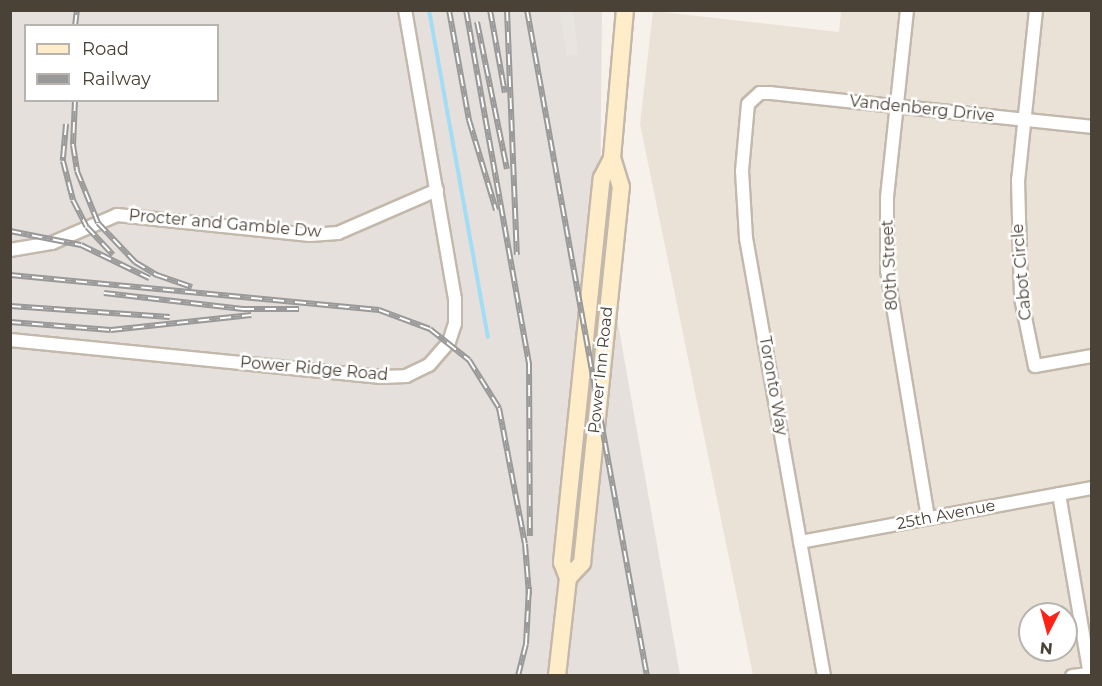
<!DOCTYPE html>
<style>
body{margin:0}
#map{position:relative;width:1102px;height:686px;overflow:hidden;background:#f6f1ea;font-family:Montserrat,sans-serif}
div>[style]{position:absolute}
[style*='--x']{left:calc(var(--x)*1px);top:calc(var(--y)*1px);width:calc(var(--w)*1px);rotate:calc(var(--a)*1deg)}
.residential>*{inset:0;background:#eae2d7}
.industrial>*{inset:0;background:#e5e0db}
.parking>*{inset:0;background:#e7e4e1}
.stream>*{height:4px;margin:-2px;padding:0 2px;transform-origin:2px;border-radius:2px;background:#a3dcf5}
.roads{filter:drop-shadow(2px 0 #c2b8ab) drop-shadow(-2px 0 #c2b8ab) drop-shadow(0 2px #c2b8ab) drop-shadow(0 -2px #c2b8ab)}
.street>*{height:12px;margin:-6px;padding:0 6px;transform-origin:6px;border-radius:6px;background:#fff}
.secondary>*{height:16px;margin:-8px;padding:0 8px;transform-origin:8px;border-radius:8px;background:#ffedca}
.rail>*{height:6px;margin-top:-3px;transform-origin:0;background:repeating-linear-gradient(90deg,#fff 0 11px,#999 0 22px);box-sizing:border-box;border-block:2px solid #999}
span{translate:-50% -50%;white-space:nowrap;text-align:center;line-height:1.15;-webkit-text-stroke:5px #fff;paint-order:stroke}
.street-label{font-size:16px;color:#4a4137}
.frame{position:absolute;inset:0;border:12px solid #4a4137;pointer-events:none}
.legend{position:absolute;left:24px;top:24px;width:195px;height:78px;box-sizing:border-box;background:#fff;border:2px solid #b7b3af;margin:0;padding:8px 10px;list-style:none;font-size:18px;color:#4a4137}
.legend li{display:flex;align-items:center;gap:12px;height:30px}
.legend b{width:30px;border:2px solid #b7b3af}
.north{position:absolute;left:1018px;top:602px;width:60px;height:60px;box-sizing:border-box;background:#fff;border:2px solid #b7b3af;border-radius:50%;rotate:186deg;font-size:16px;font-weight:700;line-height:24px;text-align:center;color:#4a4137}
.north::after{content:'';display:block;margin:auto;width:21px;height:27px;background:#ff2317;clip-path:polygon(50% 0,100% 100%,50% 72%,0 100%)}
</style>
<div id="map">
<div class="residential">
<i style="clip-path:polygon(evenodd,653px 11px,839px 32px,841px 11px,1091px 11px,1091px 675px,753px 675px,640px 124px,653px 11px,1030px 614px,1066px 614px,1066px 650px,1030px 650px,1030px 614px)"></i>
</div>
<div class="industrial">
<i style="clip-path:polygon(evenodd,10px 11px,602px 11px,600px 221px,680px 675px,11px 675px,10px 11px,26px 26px,218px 26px,218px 100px,26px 100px,26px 26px)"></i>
</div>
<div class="parking">
<i style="clip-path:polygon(559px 11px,573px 11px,578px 54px,567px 56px)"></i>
</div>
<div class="stream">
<i style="--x:429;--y:10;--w:332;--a:79.8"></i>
</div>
<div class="roads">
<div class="street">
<i style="--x:907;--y:10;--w:189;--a:96.1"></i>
<i style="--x:887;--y:198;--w:72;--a:90"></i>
<i style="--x:887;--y:270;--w:251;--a:80.6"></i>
<i style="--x:1036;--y:10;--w:171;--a:96"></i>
<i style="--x:1018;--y:180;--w:118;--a:88.5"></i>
<i style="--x:1021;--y:298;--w:69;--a:78.4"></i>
<i style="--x:1035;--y:366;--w:58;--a:-10"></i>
<i style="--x:10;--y:250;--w:43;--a:-9.5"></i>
<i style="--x:52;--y:243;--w:71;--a:-23.3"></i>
<i style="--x:117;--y:215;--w:194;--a:5.9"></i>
<i style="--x:310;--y:235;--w:28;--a:-4"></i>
<i style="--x:338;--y:233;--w:108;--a:-23.5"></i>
<i style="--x:10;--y:340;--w:373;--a:5.7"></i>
<i style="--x:381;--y:377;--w:25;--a:-2"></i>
<i style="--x:406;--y:376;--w:25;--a:-26"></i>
<i style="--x:429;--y:365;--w:30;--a:-49"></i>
<i style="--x:449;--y:342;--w:19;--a:-72"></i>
<i style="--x:455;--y:324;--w:25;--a:-90"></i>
<i style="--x:455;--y:299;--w:293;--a:-99.8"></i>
<i style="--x:1059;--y:494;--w:185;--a:80.3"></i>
<i style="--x:800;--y:542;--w:297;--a:-10.5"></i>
<i style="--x:824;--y:676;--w:445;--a:-100.1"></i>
<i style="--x:746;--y:238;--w:67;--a:-93.4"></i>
<i style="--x:742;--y:171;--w:67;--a:-84.9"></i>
<i style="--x:748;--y:104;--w:16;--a:-43"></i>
<i style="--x:760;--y:93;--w:10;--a:0"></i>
<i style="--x:770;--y:93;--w:324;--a:6"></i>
<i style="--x:1072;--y:676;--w:17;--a:-7"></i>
</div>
<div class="secondary">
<i style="--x:568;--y:578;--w:21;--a:-47"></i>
<i style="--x:582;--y:563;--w:378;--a:-84.1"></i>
<i style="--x:621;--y:187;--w:30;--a:-107"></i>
<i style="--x:557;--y:676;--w:99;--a:-83.6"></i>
<i style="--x:568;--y:578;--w:17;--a:-111"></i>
<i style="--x:562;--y:562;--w:386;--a:-84.1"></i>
<i style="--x:602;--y:178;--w:22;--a:-63"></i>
<i style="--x:612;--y:158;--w:149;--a:-85"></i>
</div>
</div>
<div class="rail">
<i style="--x:449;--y:10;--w:112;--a:79.7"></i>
<i style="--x:469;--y:120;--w:94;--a:73.3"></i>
<i style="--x:466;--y:10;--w:359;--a:79.9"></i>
<i style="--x:529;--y:363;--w:173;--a:89.7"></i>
<i style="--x:490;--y:10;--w:84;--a:79.8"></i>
<i style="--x:507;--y:10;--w:245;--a:87.7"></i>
<i style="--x:527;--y:10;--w:677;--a:79.79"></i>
<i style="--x:477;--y:22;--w:150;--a:78.5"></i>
<i style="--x:75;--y:26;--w:16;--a:-83"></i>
<i style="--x:75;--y:100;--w:45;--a:92.5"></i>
<i style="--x:73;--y:145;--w:26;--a:81"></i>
<i style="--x:77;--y:171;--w:56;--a:68"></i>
<i style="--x:98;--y:223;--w:54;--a:46.5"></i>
<i style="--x:135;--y:262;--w:26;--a:31"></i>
<i style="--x:157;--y:275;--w:37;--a:19"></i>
<i style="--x:66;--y:124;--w:37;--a:95"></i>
<i style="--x:63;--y:161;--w:40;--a:75.6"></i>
<i style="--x:73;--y:200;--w:30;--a:63"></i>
<i style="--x:87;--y:227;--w:38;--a:47"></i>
<i style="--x:10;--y:231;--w:72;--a:11.2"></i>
<i style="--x:81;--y:245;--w:76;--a:25.9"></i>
<i style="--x:10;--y:275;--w:371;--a:5.4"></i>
<i style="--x:379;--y:310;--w:54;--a:20.4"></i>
<i style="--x:430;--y:329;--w:50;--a:38.5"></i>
<i style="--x:469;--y:360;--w:57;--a:58"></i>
<i style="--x:499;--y:408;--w:138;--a:79.2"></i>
<i style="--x:525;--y:544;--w:51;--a:85.5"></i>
<i style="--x:104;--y:293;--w:140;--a:6.6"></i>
<i style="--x:243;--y:309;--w:56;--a:0"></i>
<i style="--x:10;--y:306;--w:160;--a:3.9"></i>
<i style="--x:10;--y:322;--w:101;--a:4.5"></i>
<i style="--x:111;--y:330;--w:141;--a:-6.1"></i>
<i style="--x:518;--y:676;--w:33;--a:-76"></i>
<i style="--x:526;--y:644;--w:57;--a:-87"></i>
</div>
<div class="street-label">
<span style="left:922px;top:109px;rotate:6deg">Vandenberg Drive</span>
<span style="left:225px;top:224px;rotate:5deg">Procter and Gamble Dw</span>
<span style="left:890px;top:265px;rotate:-93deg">80th Street</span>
<span style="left:1022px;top:272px;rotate:-95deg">Cabot Circle</span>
<span style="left:314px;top:369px;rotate:5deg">Power Ridge Road</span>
<span style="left:601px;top:370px;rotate:-84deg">Power Inn Road</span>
<span style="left:773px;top:386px;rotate:80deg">Toronto Way</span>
<span style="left:946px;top:515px;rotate:-11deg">25th Avenue</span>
</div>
<div class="frame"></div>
<ul class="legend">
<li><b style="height:8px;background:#ffedca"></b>Road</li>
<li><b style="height:8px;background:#999"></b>Railway</li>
</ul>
<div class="north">N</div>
</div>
